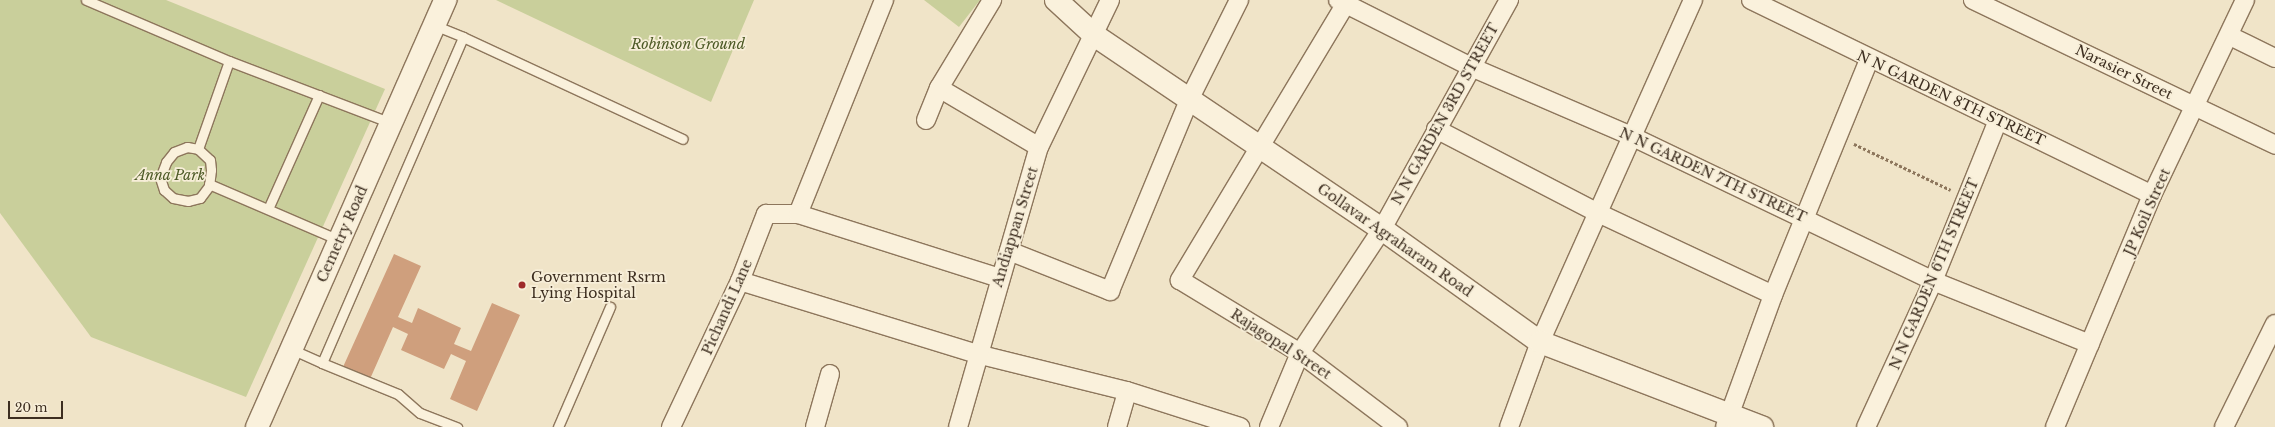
<!DOCTYPE html>
<style>
body{margin:0}
#map{position:relative;width:2275px;height:427px;overflow:hidden;background:#f0e4c8;font-family:"Libre Baskerville",serif}
div>[style]{position:absolute}
[style*='--x']{left:calc(var(--x)*1px);top:calc(var(--y)*1px);width:calc(var(--w)*1px);rotate:calc(var(--a)*1deg)}
.green>*{inset:0;background:#c9cf9b}
.building>*{inset:0;background:#cf9f7d}
.path>*{height:2.5px;margin-top:-1.25px;transform-origin:0;background:repeating-linear-gradient(90deg,#8d765c 0 3px,transparent 0 5px)}
.roads{filter:drop-shadow(1px 0 #8d765c) drop-shadow(-1px 0 #8d765c) drop-shadow(0 1px #8d765c) drop-shadow(0 -1px #8d765c)}
.lane>*{height:9px;margin:-4.5px;padding:0 4.5px;transform-origin:4.5px;border-radius:4.5px;background:#faf1dc}
.street>*{height:18px;margin:-9px;padding:0 9px;transform-origin:9px;border-radius:9px;background:#faf1dc}
.secondary>*{height:22px;margin:-11px;padding:0 11px;transform-origin:11px;border-radius:11px;background:#faf1dc}
.dots>*{width:11px;height:11px;translate:-50% -50%;box-sizing:border-box;border:2px solid #f7eed8;border-radius:50%}
span{translate:-50% -50%;white-space:nowrap;text-align:center;line-height:1.15;-webkit-text-stroke:3.5px #f7eed8;paint-order:stroke}
.park-label{font-size:14px;color:#4d5a26;font-style:italic}
.street-label{font-size:14px;color:#3d2e20}
.poi-label{font-size:14px;color:#3d2e20}
.left{translate:0 -50%;text-align:left}
.scale{position:absolute;left:8px;top:401px;width:55px;height:18px;box-sizing:border-box;border:2px solid #3d2e20;border-top:0;padding-left:5px;font-size:12px;line-height:14px;white-space:nowrap;color:#3d2e20;-webkit-text-stroke:3px #f7eed8;paint-order:stroke}
</style>
<div id="map">
<div class="green">
<i style="clip-path:polygon(0 0,166px 0,385px 89px,246px 397px,91px 337px,0 213px)"></i>
<i style="clip-path:polygon(496px 0,754px 0,711px 102px)"></i>
<i style="clip-path:polygon(924px 0,980px 0,959px 27px)"></i>
</div>
<div class="building">
<i style="clip-path:polygon(394px 254px,421px 266px,398px 317px,412px 323px,418px 308px,461px 328px,454px 344px,471px 351px,492px 303px,520px 315px,477px 411px,450px 399px,466px 361px,451px 354px,444px 369px,401px 350px,408px 334px,393px 327px,370px 379px,343px 367px)"></i>
</div>
<div class="path">
<i style="--x:1854;--y:144;--w:107;--a:25.4"></i>
</div>
<div class="roads">
<div class="lane">
<i style="--x:86;--y:0;--w:155;--a:23.1"></i>
<i style="--x:229;--y:61;--w:173;--a:20.9"></i>
<i style="--x:434;--y:25;--w:31;--a:22"></i>
<i style="--x:187;--y:147;--w:11;--a:10"></i>
<i style="--x:198;--y:149;--w:16;--a:43"></i>
<i style="--x:210;--y:160;--w:10;--a:84"></i>
<i style="--x:211;--y:170;--w:16;--a:97"></i>
<i style="--x:209;--y:186;--w:15;--a:127"></i>
<i style="--x:200;--y:198;--w:12;--a:166"></i>
<i style="--x:188;--y:201;--w:15;--a:-169"></i>
<i style="--x:173;--y:198;--w:12;--a:-138"></i>
<i style="--x:164;--y:190;--w:13;--a:-108"></i>
<i style="--x:160;--y:178;--w:17;--a:-69"></i>
<i style="--x:166;--y:162;--w:13;--a:-51"></i>
<i style="--x:174;--y:152;--w:14;--a:-21"></i>
<i style="--x:198;--y:149;--w:93;--a:-70.6"></i>
<i style="--x:209;--y:184;--w:142;--a:23.3"></i>
<i style="--x:268;--y:209;--w:125;--a:-65.9"></i>
<i style="--x:291;--y:349;--w:34;--a:24"></i>
<i style="--x:322;--y:363;--w:355;--a:-66.6"></i>
<i style="--x:463;--y:37;--w:242;--a:24.9"></i>
<i style="--x:322;--y:363;--w:82;--a:22.2"></i>
<i style="--x:398;--y:394;--w:29;--a:41"></i>
<i style="--x:420;--y:413;--w:40;--a:21"></i>
<i style="--x:558;--y:427;--w:131;--a:-66.6"></i>
</div>
<div class="street">
<i style="--x:1338;--y:0;--w:149;--a:26.7"></i>
<i style="--x:1471;--y:67;--w:174;--a:23.3"></i>
<i style="--x:1631;--y:136;--w:335;--a:25.6"></i>
<i style="--x:1933;--y:281;--w:169;--a:21.9"></i>
<i style="--x:1348;--y:0;--w:327;--a:121"></i>
<i style="--x:1180;--y:280;--w:140;--a:31.3"></i>
<i style="--x:1300;--y:353;--w:123;--a:37.1"></i>
<i style="--x:1751;--y:0;--w:446;--a:25.9"></i>
<i style="--x:1973;--y:0;--w:335;--a:25.6"></i>
<i style="--x:2230;--y:36;--w:50;--a:26.1"></i>
<i style="--x:939;--y:88;--w:116;--a:30.5"></i>
<i style="--x:926;--y:120;--w:35;--a:-68"></i>
<i style="--x:939;--y:88;--w:103;--a:-58.9"></i>
<i style="--x:1436;--y:129;--w:182;--a:27.4"></i>
<i style="--x:1598;--y:213;--w:193;--a:25.1"></i>
<i style="--x:798;--y:214;--w:231;--a:-68.1"></i>
<i style="--x:1009;--y:251;--w:109;--a:21.6"></i>
<i style="--x:1110;--y:291;--w:207;--a:-67.5"></i>
<i style="--x:1189;--y:100;--w:112;--a:-63.4"></i>
<i style="--x:740;--y:281;--w:248;--a:17.1"></i>
<i style="--x:977;--y:354;--w:154;--a:13.9"></i>
<i style="--x:1127;--y:391;--w:119;--a:17.7"></i>
<i style="--x:671;--y:427;--w:161;--a:-64.7"></i>
<i style="--x:740;--y:281;--w:72;--a:-68.8"></i>
<i style="--x:766;--y:214;--w:32;--a:0"></i>
<i style="--x:798;--y:214;--w:212;--a:17.6"></i>
<i style="--x:815;--y:427;--w:55;--a:-74.2"></i>
<i style="--x:958;--y:427;--w:291;--a:-73.9"></i>
<i style="--x:1039;--y:147;--w:163;--a:-64.2"></i>
<i style="--x:1117;--y:427;--w:37;--a:-74"></i>
<i style="--x:1269;--y:427;--w:80;--a:-67.3"></i>
<i style="--x:1300;--y:353;--w:149;--a:-56.5"></i>
<i style="--x:1382;--y:229;--w:262;--a:-61"></i>
<i style="--x:1509;--y:427;--w:90;--a:-70"></i>
<i style="--x:1540;--y:342;--w:375;--a:-65.9"></i>
<i style="--x:1725;--y:427;--w:140;--a:-70"></i>
<i style="--x:1773;--y:295;--w:254;--a:-67.8"></i>
<i style="--x:1866;--y:427;--w:161;--a:-65.3"></i>
<i style="--x:1933;--y:281;--w:174;--a:-68"></i>
<i style="--x:2055;--y:427;--w:251;--a:-67.3"></i>
<i style="--x:2152;--y:195;--w:216;--a:-64.5"></i>
<i style="--x:2224;--y:427;--w:115;--a:-63.7"></i>
</div>
<div class="secondary">
<i style="--x:1056;--y:0;--w:52;--a:42.6"></i>
<i style="--x:1094;--y:35;--w:347;--a:34"></i>
<i style="--x:1382;--y:229;--w:194;--a:35.6"></i>
<i style="--x:1540;--y:342;--w:238;--a:21"></i>
<i style="--x:257;--y:427;--w:467;--a:-66.2"></i>
</div>
</div>
<div class="dots">
<i style="left:522px;top:285px;background:#9e2a2b"></i>
</div>
<div class="park-label">
<span style="left:688px;top:44px">Robinson Ground</span>
<span style="left:170px;top:175px">Anna Park</span>
</div>
<div class="street-label">
<span style="left:2124px;top:72px;rotate:26deg">Narasier Street</span>
<span style="left:1951px;top:98px;rotate:25deg">N N GARDEN 8TH STREET</span>
<span style="left:1445px;top:114px;rotate:-61deg">N N GARDEN 3RD STREET</span>
<span style="left:1713px;top:175px;rotate:25deg">N N GARDEN 7TH STREET</span>
<span style="left:2147px;top:212px;rotate:-66deg">JP Koil Street</span>
<span style="left:1015px;top:227px;rotate:-73deg">Andiappan Street</span>
<span style="left:342px;top:234px;rotate:-66deg">Cemetry Road</span>
<span style="left:1395px;top:240px;rotate:35deg">Gollavar Agraharam Road</span>
<span style="left:1934px;top:274px;rotate:-67deg">N N GARDEN 6TH STREET</span>
<span style="left:727px;top:307px;rotate:-66deg">Pichandi Lane</span>
<span style="left:1281px;top:344px;rotate:33deg">Rajagopal Street</span>
</div>
<div class="poi-label">
<span class="left" style="left:531px;top:285px">Government Rsrm<br>Lying Hospital</span>
</div>
<div class="scale">20 m</div>
</div>
